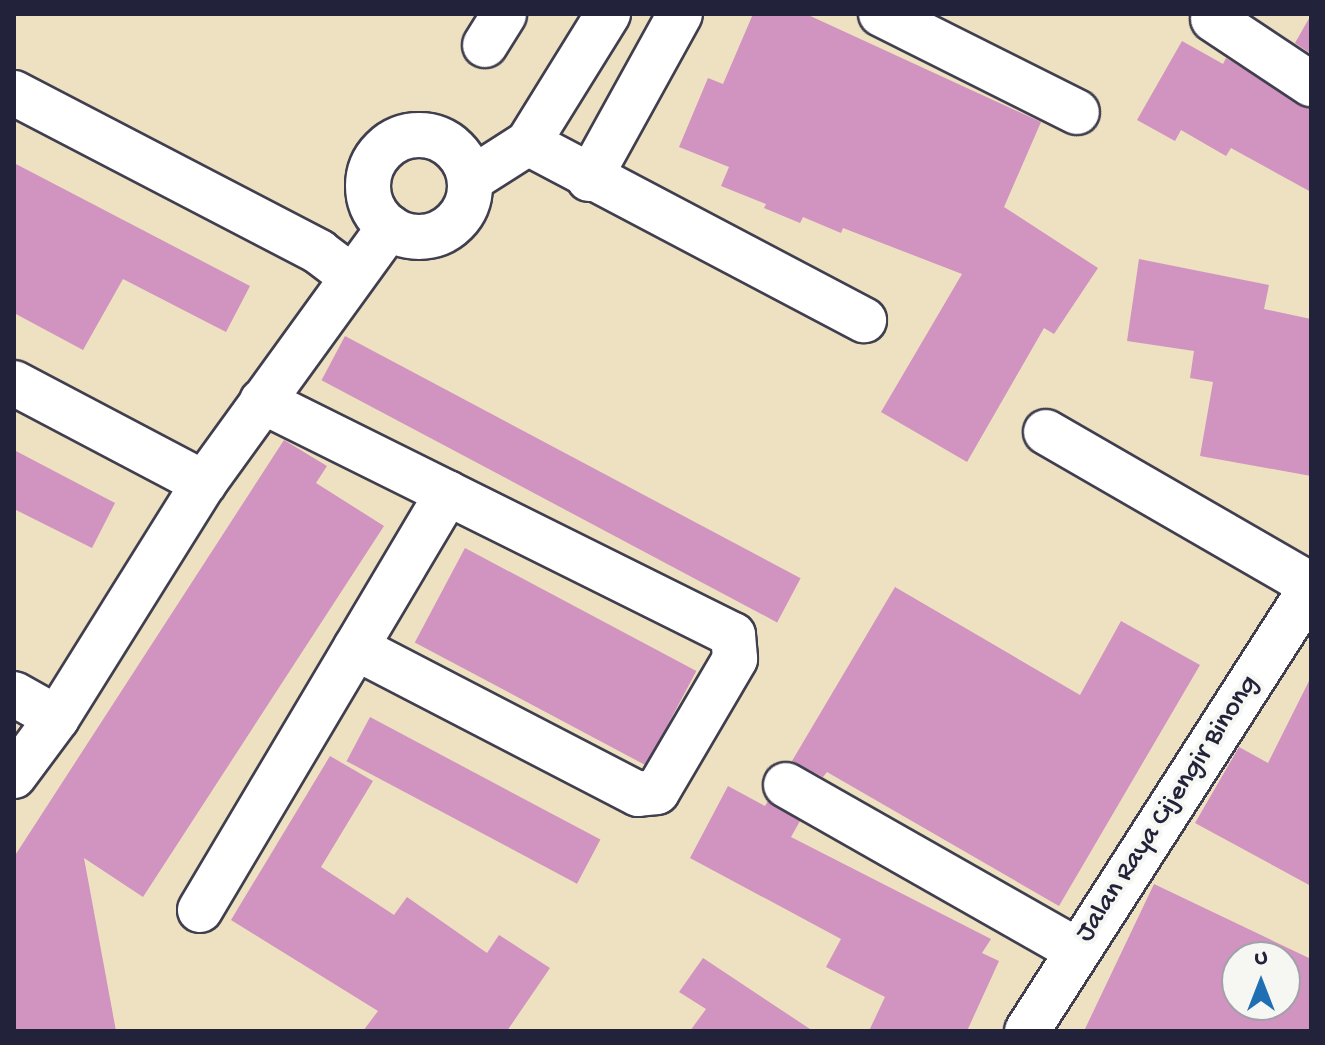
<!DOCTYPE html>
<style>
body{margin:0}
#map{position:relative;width:1325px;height:1045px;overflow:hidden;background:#ede1c1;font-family:"Gochi Hand",sans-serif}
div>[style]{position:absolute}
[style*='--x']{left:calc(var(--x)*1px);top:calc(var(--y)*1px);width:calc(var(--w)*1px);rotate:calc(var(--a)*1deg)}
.building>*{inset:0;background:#d193bf;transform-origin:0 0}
.roads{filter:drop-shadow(2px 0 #403f4f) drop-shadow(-2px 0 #403f4f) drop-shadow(0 2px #403f4f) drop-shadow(0 -2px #403f4f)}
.minor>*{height:44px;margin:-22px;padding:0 22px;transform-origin:22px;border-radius:22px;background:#fff}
.minor>.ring{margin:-22px;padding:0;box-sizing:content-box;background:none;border:44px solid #fff;border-radius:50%}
.tertiary>*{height:44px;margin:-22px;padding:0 22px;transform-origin:22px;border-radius:22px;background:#fff}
span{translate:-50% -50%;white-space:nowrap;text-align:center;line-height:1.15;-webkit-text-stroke:8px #f6f6f2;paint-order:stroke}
.street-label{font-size:28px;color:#22223b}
.frame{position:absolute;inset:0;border:16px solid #22223b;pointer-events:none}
.north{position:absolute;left:1221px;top:941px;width:80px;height:80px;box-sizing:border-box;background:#f6f6f2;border:2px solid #a1a1a9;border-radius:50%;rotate:0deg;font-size:22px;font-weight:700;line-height:32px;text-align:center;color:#22223b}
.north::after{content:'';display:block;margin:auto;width:28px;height:36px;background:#1f6fb2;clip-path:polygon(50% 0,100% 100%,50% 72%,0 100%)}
</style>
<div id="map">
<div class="building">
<i style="clip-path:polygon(753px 14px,806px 14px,1041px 122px,1004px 207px,1098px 268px,1054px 334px,1044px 328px,967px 462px,881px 412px,962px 274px,843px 228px,841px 233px,803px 217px,800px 223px,764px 208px,766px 204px,721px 186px,729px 167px,679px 147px,708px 78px,723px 84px)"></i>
<i style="clip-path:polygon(1311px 15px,1311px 54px,1295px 43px)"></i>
<i style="clip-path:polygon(1182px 41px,1223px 64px,1226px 58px,1311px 109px,1311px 192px,1231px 148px,1226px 156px,1181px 130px,1175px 141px,1137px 120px)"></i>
<i style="clip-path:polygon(14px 163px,250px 286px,226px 332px,123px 279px,83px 350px,14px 313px)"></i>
<i style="clip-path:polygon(1139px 259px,1269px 285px,1264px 309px,1311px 319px,1311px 476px,1200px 456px,1213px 382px,1190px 378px,1194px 351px,1127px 341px)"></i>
<i style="left:345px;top:336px;width:516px;height:50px;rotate:28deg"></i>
<i style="clip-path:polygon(284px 440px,327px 466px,316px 483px,384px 526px,143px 897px,84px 858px,116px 1031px,14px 1031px,14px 857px)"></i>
<i style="clip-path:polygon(14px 450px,115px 503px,92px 548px,14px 509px)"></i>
<i style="left:465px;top:548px;width:262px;height:107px;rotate:28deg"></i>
<i style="clip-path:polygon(895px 587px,1080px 695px,1121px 621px,1200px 665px,1059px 906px,827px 772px,823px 777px,792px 761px)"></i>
<i style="clip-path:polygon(1311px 677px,1311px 886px,1195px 823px,1239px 747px,1268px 763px)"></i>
<i style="left:370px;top:717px;width:261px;height:50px;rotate:28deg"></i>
<i style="clip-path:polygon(330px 756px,373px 781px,321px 867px,394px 915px,407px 897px,487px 953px,499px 935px,550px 968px,507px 1031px,363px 1031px,378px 1011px,231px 920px)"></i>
<i style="clip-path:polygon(728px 786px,765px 806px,768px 801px,800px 821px,791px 837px,991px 939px,982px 953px,999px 961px,967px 1031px,869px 1031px,885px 997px,826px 967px,841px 939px,690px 858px)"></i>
<i style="clip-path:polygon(evenodd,1154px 884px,1311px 959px,1311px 1031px,1084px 1031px,1154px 884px,1237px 957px,1285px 957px,1285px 1005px,1237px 1005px,1237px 957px)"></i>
<i style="clip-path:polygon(703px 958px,813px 1031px,690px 1031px,706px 1009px,679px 992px)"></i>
</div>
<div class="roads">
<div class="minor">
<i style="--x:881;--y:14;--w:219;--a:26.6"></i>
<i style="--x:1213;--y:19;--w:118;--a:33.6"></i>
<i style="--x:485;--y:45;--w:36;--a:-58"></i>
<i style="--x:14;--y:93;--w:344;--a:27.5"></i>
<i style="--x:319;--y:252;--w:39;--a:37"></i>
<i class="ring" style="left:368px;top:135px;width:58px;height:58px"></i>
<i style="--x:528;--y:143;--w:380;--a:27.8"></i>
<i style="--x:589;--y:179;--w:188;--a:-61.1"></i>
<i style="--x:470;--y:180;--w:69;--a:-32.5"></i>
<i style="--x:528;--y:143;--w:152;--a:-58.2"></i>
<i style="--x:14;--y:383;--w:215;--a:27.8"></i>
<i style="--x:262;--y:401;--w:526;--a:26.42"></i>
<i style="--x:733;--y:635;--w:24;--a:85"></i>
<i style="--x:735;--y:659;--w:154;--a:120.4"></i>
<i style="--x:657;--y:792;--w:19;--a:174"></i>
<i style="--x:638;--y:794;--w:318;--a:-152.6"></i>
<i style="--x:1046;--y:432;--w:306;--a:30"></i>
<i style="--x:14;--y:694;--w:49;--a:29.2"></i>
<i style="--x:14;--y:776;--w:72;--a:-53.4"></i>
<i style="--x:57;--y:718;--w:277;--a:-58"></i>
<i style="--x:204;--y:483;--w:316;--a:-54.1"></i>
<i style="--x:786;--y:785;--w:335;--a:29.6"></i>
<i style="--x:200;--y:910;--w:485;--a:-59.3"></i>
</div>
<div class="tertiary">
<i style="--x:1027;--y:1031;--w:526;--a:-57.34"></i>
</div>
</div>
<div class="street-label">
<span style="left:1168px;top:809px;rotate:-57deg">Jalan Raya Cijengir Binong</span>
</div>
<div class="frame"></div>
<div class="north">U</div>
</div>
